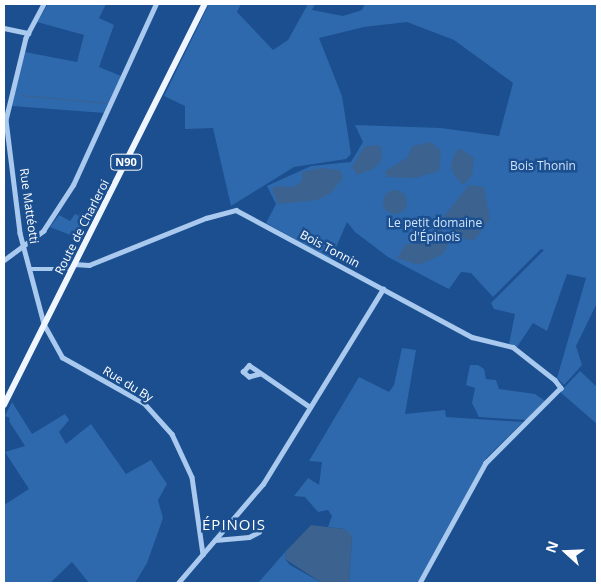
<!DOCTYPE html>
<meta charset="utf-8">
<style>
body{margin:0}
#map{position:relative;width:601px;height:587px;overflow:hidden;background:#1b4f8f;font-family:"Open Sans",sans-serif}
div>[style]{position:absolute}
[style*='--x']{left:calc(var(--x)*1px);top:calc(var(--y)*1px);width:calc(var(--w)*1px);rotate:calc(var(--a)*1deg)}
.green>*{inset:0;background:#2e69ad}
.water>*{inset:0;background:#3c6290}
.round{border-radius:50%}
.stream>*{height:1px;margin:-0.5px;padding:0 0.5px;transform-origin:0.5px;border-radius:0.5px;background:#3c6290}
.minor>*{height:4.5px;margin:-2.25px;padding:0 2.25px;transform-origin:2.25px;border-radius:2.25px;background:#a9c9ee}
.major>*{height:5.5px;margin:-2.75px;padding:0 2.75px;transform-origin:2.75px;border-radius:2.75px;background:#f0f6ff}
span{translate:-50% -50%;white-space:nowrap;text-align:center;line-height:1.15;-webkit-text-stroke:5px #1b4f8f;paint-order:stroke}
.shield-label span{padding:1px 4px;background:#1b4f8f;border:1px solid;border-radius:4px;-webkit-text-stroke-width:0}
.shield-label{font-size:11px;color:#fff;font-weight:700}
.park-label{font-size:12px;color:#cfe3fa}
.street-label{font-size:12px;color:#fff}
.quarter-label{font-size:15px;color:#fff;letter-spacing:1px}
.frame{position:absolute;inset:0;border:5px solid #fff;pointer-events:none}
.north{position:absolute;left:541px;top:527px;width:50px;height:50px;-webkit-text-stroke:4px #1b4f8f;paint-order:stroke;rotate:290deg;font-size:14px;font-weight:700;line-height:20px;text-align:center;color:#fff}
.north::after{content:'';display:block;margin:auto;width:18px;height:22px;background:#fff;clip-path:polygon(50% 0,100% 100%,50% 72%,0 100%)}
</style>
<div id="map">
<div class="green">
<i style="clip-path:polygon(48px 4px,106px 4px,99px 18px,114px 25px,99px 67px,121px 76px,105px 113px,12px 106px,25px 52px,77px 62px,84px 35px,37px 22px)"></i>
<i style="clip-path:polygon(209px 4px,241px 4px,237px 12px,273px 50px,288px 40px,308px 4px,315px 4px,312px 10px,343px 16px,362px 10px,365px 4px,597px 4px,597px 303px,576px 346px,582px 365px,564px 385px,557px 378px,586px 278px,567px 274px,547px 331px,533px 323px,517px 347px,509px 344px,515px 314px,494px 309px,491px 303px,544px 250px,541px 249px,493px 297px,471px 273px,461px 272px,449px 289px,439px 284px,388px 257px,355px 232px,347px 222px,331px 259px,266px 223px,276px 204px,267px 186px,311px 166px,351px 162px,363px 142px,355px 125px,441px 128px,499px 136px,513px 83px,454px 40px,407px 22px,364px 27px,319px 38px,342px 96px,351px 154px,346px 159px,294px 167px,231px 206px,213px 128px,185px 129px,185px 106px,164px 96px)"></i>
<i style="clip-path:polygon(80px 213px,91px 218px,78px 238px,50px 227px,59px 215px,70px 221px,75px 214px,79px 216px)"></i>
<i style="clip-path:polygon(402px 348px,416px 350px,405px 414px,445px 410px,446px 417px,523px 422px,487px 457px,419px 583px,349px 583px,352px 538px,344px 529px,328px 527px,332px 516px,328px 510px,318px 512px,305px 497px,294px 496px,308px 478px,319px 485px,322px 462px,309px 461px,359px 377px,389px 392px,394px 385px)"></i>
<i style="clip-path:polygon(470px 365px,478px 365px,484px 369px,486px 379px,496px 380px,499px 389px,535px 394px,545px 401px,526px 420px,479px 417px,472px 403px,475px 388px,466px 385px)"></i>
<i style="clip-path:polygon(580px 371px,597px 387px,597px 424px,560px 392px)"></i>
<i style="clip-path:polygon(12px 402px,32px 434px,65px 414px,69px 420px,59px 432px,66px 444px,91px 424px,126px 474px,151px 460px,167px 484px,158px 500px,163px 518px,147px 563px,135px 583px,89px 583px,72px 562px,50px 583px,4px 583px,4px 505px,29px 489px,5px 452px,25px 446px,9px 421px,10px 418px,5px 416px)"></i>
<i style="clip-path:polygon(286px 551px,285px 559px,290px 565px,322px 583px,258px 583px)"></i>
</div>
<div class="water">
<i style="clip-path:polygon(431px 142px,441px 151px,439px 171px,415px 178px,386px 177px,385px 171px,408px 157px,412px 146px)"></i>
<i style="clip-path:polygon(375px 145px,381px 147px,382px 160px,373px 169px,357px 175px,352px 167px,364px 147px)"></i>
<i style="clip-path:polygon(460px 148px,474px 158px,472px 176px,463px 185px,454px 175px,451px 167px,454px 155px)"></i>
<i style="clip-path:polygon(321px 168px,340px 170px,343px 178px,331px 193px,317px 200px,278px 204px,272px 190px,275px 186px,292px 187px,300px 183px,303px 177px,301px 172px)"></i>
<i style="clip-path:polygon(469px 185px,484px 187px,490px 219px,475px 239px,469px 240px,460px 237px,441px 220px)"></i>
<i class="round" style="left:383px;top:190px;width:24px;height:24px"></i>
<i style="clip-path:polygon(439px 228px,447px 236px,445px 240px,450px 241px,443px 254px,419px 265px,397px 258px,406px 244px,413px 244px)"></i>
<i style="clip-path:polygon(311px 525px,344px 529px,350px 533px,352px 538px,349px 583px,322px 583px,285px 559px,286px 551px)"></i>
</div>
<div class="stream">
<i style="--x:21;--y:95;--w:85;--a:5.4"></i>
</div>
<div class="minor">
<i style="--x:44;--y:4;--w:38;--a:118"></i>
<i style="--x:26;--y:38;--w:84;--a:103.7"></i>
<i style="--x:6;--y:120;--w:114;--a:82.9"></i>
<i style="--x:20;--y:233;--w:94;--a:75.2"></i>
<i style="--x:44;--y:324;--w:38;--a:61"></i>
<i style="--x:62;--y:357;--w:94;--a:29.3"></i>
<i style="--x:144;--y:403;--w:42;--a:47.9"></i>
<i style="--x:172;--y:434;--w:47;--a:65.1"></i>
<i style="--x:192;--y:477;--w:78;--a:81.9"></i>
<i style="--x:4;--y:28;--w:25;--a:12"></i>
<i style="--x:4;--y:260;--w:49;--a:-36.6"></i>
<i style="--x:43;--y:231;--w:55;--a:-56.9"></i>
<i style="--x:73;--y:185;--w:199;--a:-65.4"></i>
<i style="--x:74;--y:264;--w:15;--a:4"></i>
<i style="--x:89;--y:265;--w:126;--a:-21.9"></i>
<i style="--x:206;--y:218;--w:31;--a:-15"></i>
<i style="--x:236;--y:210;--w:268;--a:28.3"></i>
<i style="--x:472;--y:337;--w:42;--a:13.7"></i>
<i style="--x:513;--y:347;--w:53;--a:38.2"></i>
<i style="--x:555;--y:380;--w:10;--a:53"></i>
<i style="--x:561;--y:388;--w:106;--a:135"></i>
<i style="--x:486;--y:463;--w:137;--a:118.8"></i>
<i style="--x:30;--y:269;--w:42;--a:0"></i>
<i style="--x:260;--y:374;--w:11;--a:165"></i>
<i style="--x:249;--y:377;--w:8;--a:-140"></i>
<i style="--x:243;--y:372;--w:9;--a:-49"></i>
<i style="--x:249;--y:365;--w:74;--a:34.5"></i>
<i style="--x:215;--y:540;--w:34;--a:-5"></i>
<i style="--x:249;--y:537;--w:11;--a:-27"></i>
<i style="--x:178;--y:583;--w:130;--a:-49.4"></i>
<i style="--x:263;--y:484;--w:229;--a:-58.4"></i>
</div>
<div class="major">
<i style="--x:4;--y:405;--w:449;--a:-63.4"></i>
</div>
<div class="shield-label">
<span style="left:126px;top:162px">N90</span>
</div>
<div class="park-label">
<span style="left:543px;top:166px">Bois Thonin</span>
<span style="left:435px;top:230px">Le petit domaine<br>d'Épinois</span>
</div>
<div class="street-label">
<span style="left:29px;top:206px;rotate:82deg">Rue Mattéotti</span>
<span style="left:82px;top:227px;rotate:-63deg">Route de Charleroi</span>
<span style="left:330px;top:249px;rotate:28deg">Bois Tonnin</span>
<span style="left:128px;top:384px;rotate:31deg">Rue du By</span>
</div>
<div class="quarter-label">
<span style="left:234px;top:525px">ÉPINOIS</span>
</div>
<div class="frame"></div>
<div class="north">N</div>
</div>
